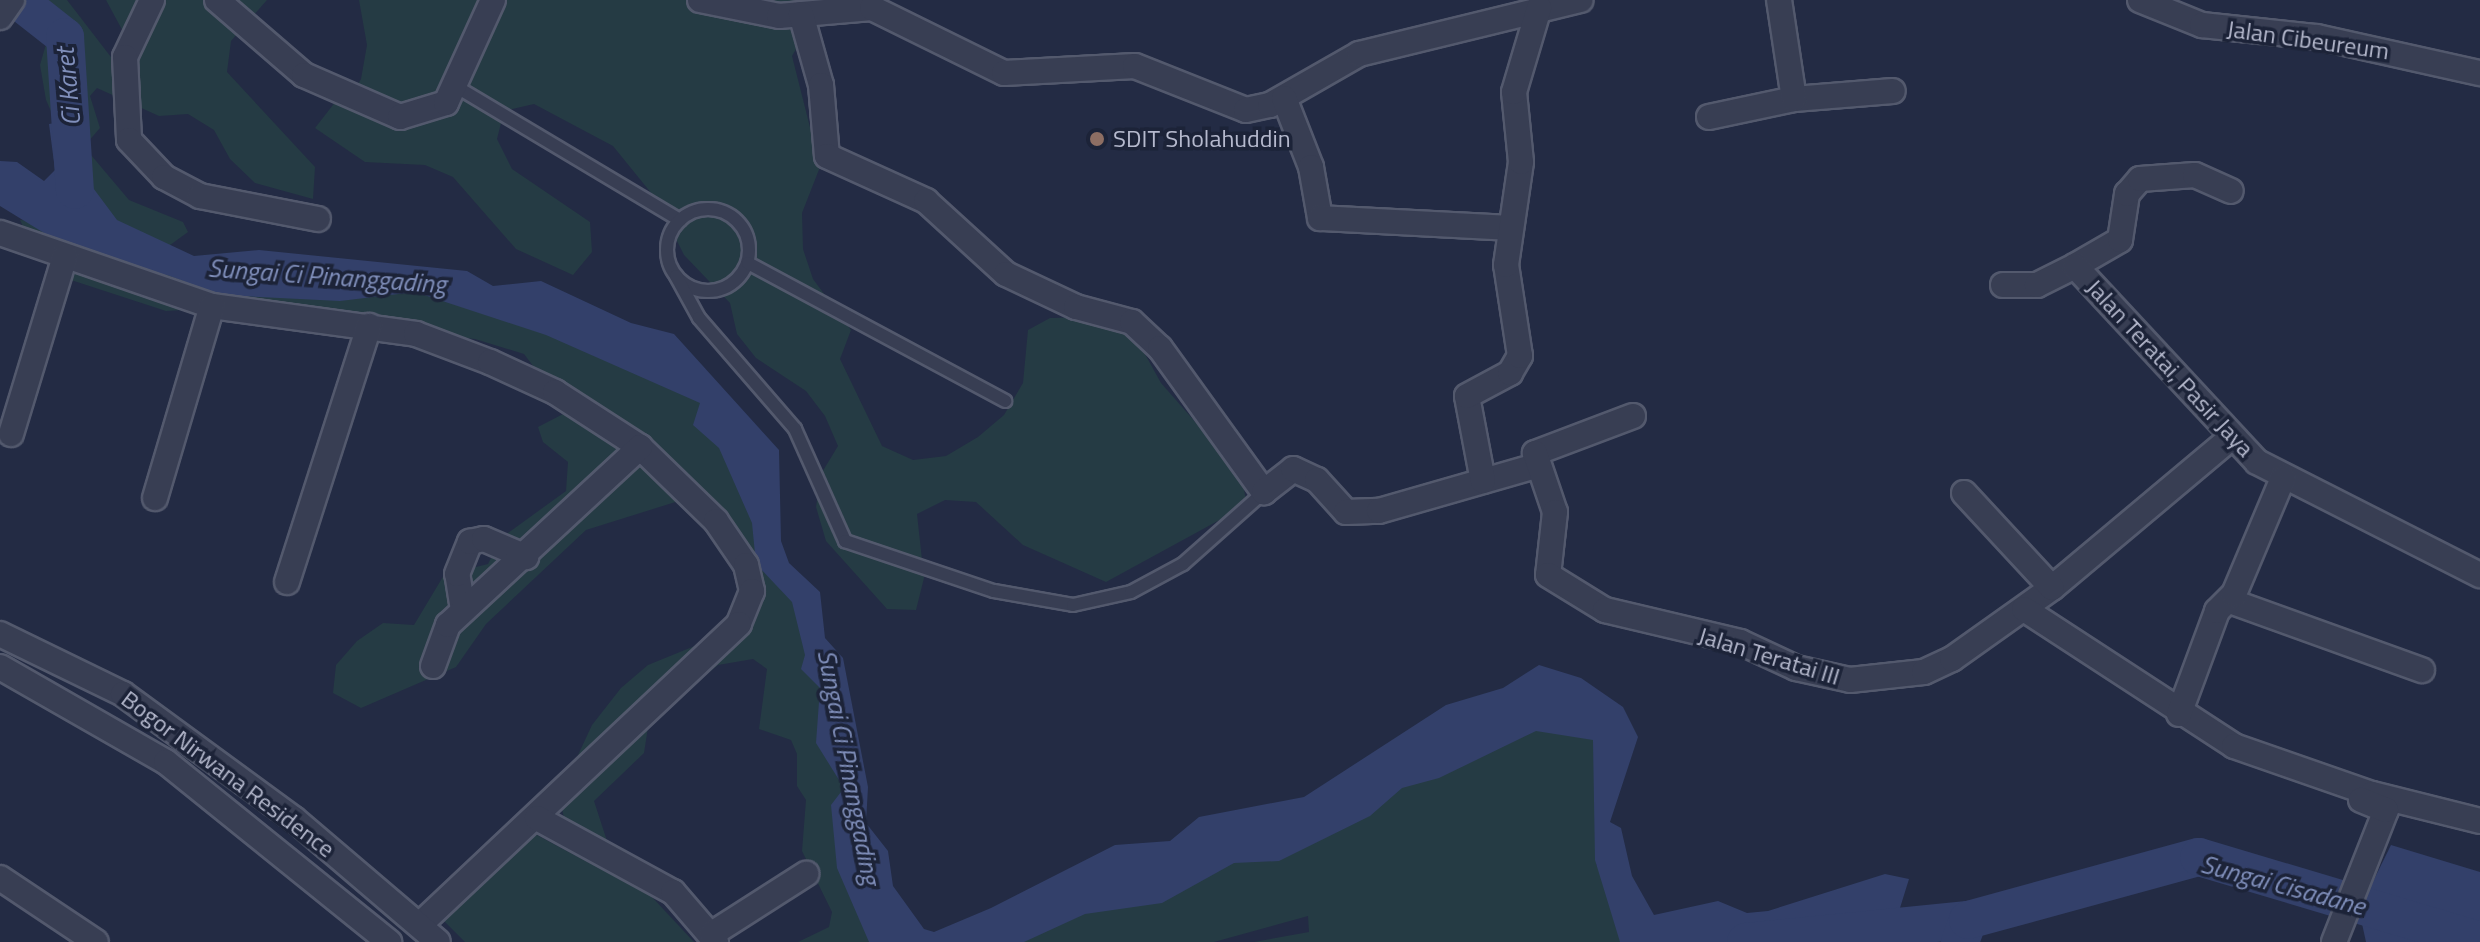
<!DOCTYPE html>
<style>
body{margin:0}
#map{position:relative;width:2480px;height:942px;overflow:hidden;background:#232b44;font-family:"Titillium Web",sans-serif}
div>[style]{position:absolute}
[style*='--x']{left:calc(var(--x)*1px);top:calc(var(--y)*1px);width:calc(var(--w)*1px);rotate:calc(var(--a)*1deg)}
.green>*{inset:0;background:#253b44}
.water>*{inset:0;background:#33406a}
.river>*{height:38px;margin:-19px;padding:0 19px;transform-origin:19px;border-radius:19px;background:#33406a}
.roads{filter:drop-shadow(2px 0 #53596d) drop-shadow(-2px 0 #53596d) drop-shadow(0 2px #53596d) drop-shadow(0 -2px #53596d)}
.service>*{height:12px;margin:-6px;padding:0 6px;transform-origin:6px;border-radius:6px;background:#383e53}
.service>.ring{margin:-6px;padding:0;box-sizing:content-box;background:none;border:12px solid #383e53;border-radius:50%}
.minor>*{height:24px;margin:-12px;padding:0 12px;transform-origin:12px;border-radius:12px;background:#383e53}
.tertiary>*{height:24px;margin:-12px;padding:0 12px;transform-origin:12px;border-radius:12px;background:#383e53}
.dots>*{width:22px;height:22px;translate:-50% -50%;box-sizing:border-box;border:4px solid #1c2338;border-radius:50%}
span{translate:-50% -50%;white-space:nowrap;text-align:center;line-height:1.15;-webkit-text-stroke:7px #1c2338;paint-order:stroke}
.street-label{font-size:24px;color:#b5b9cd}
.poi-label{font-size:24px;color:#b5b9cd}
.left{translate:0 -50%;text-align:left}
.water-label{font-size:26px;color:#808fbb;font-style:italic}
</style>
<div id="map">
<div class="green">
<i style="clip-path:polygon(1px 0,67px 0,131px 83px,133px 50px,106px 0,267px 0,231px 41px,227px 72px,315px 167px,313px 199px,255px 183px,230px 159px,214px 130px,188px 114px,159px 116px,97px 88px,90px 96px,100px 128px,87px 143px,91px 155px,129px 200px,183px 222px,188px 232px,166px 248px,123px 232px,91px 202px,46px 100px,40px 65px,46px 44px)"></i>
<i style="clip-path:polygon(359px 0,825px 0,792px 56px,820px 167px,802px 213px,803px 249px,813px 279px,851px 330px,840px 359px,882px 446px,913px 460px,946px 456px,978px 437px,1004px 415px,1023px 383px,1028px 330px,1050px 318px,1096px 317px,1130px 327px,1161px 383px,1241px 474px,1247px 505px,1106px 582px,1023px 545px,976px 502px,945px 500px,917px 514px,924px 578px,916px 610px,887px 609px,826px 541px,816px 507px,821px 474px,838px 446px,825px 416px,806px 391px,756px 358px,737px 334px,730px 303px,684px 255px,656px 199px,613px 146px,534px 104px,504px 111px,497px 139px,512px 169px,590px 222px,592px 252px,573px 275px,516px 249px,453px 177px,425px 165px,365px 162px,315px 128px,336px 101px,349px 100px,361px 79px,367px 45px)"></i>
<i style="clip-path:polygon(20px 220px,51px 222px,171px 265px,425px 282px,701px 395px,792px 587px,851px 785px,879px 942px,798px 942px,829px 927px,832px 912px,802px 851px,806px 800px,797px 786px,797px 754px,791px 740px,759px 729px,767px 669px,753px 659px,718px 665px,649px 721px,644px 753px,594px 801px,609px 847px,565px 822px,559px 796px,592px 725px,621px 688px,648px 665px,707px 641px,745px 612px,733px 554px,685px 499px,586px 530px,486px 624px,456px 667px,361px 708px,333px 693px,336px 665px,357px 641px,383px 623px,414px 625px,444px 575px,488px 564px,501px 538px,566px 491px,568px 462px,543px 442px,538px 427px,565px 413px,562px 404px,524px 354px,475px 339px,200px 309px,166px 311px,71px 280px,33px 248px)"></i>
<i style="clip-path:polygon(1595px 721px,1602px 775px,1596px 865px,1607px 868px,1650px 932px,1722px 942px,1254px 942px,1309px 932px,1308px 916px,1214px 942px,1014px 942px,1501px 724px)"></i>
<i style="clip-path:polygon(535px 834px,651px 896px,694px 942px,465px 942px,441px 918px)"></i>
<i style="clip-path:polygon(1859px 910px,1895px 916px,1900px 942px,1725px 942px)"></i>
</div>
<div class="water">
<i style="clip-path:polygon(67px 121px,79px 169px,117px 220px,194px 256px,259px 250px,467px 271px,493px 286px,541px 281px,631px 323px,674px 334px,779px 450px,781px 541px,789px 563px,820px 592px,825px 638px,843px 658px,868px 787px,866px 823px,888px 851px,893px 886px,924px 929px,934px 932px,991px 908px,1115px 845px,1170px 841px,1199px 817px,1304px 797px,1446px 705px,1503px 688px,1539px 665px,1581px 678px,1623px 707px,1638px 737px,1610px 822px,1621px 828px,1632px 876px,1654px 915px,1718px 901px,1747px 913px,1768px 911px,1885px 874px,1909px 879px,1895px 924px,1886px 917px,1777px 942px,1620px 942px,1595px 860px,1593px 740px,1536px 731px,1439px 778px,1402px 788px,1370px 816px,1279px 861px,1234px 863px,1162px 903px,1085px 914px,1024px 942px,869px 942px,837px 868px,831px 805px,844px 788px,816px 743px,820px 688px,801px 669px,805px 655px,792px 602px,756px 564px,752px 523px,719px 448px,693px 425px,700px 403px,546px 335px,415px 292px,340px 301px,220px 295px,167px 275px,120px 269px,62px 244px,0 206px,0 161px,17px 162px,44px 181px,55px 170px,49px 124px)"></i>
<i style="clip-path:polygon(2391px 845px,2480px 872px,2480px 942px,2366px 942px,2359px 910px)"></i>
</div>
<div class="river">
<i style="--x:18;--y:0;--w:60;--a:38.2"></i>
<i style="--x:65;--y:37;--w:153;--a:86.3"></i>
<i style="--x:1746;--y:942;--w:223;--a:-5.7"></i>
<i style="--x:1960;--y:942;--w:23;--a:-70"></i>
<i style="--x:1968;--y:920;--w:239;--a:-15.3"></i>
<i style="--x:2199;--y:857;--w:293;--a:16.6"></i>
</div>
<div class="roads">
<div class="service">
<i style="--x:455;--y:86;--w:262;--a:30.8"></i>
<i class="ring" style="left:667px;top:209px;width:70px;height:70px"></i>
<i style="--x:748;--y:263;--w:292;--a:28.2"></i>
<i style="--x:676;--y:276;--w:48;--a:61.3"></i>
<i style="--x:699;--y:318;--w:147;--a:49.1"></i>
<i style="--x:795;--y:429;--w:123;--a:65.9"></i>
<i style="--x:845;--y:541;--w:157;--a:18.6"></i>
<i style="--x:994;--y:591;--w:80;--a:10"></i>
<i style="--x:1073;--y:605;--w:59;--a:-12.6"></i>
<i style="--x:1131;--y:592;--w:59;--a:-28.3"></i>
<i style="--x:1183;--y:564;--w:108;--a:-41.6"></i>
</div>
<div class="minor">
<i style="--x:152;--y:0;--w:63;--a:115.3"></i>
<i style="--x:125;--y:57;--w:83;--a:87.2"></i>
<i style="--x:129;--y:140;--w:51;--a:46.6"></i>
<i style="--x:164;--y:177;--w:41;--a:27.8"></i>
<i style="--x:200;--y:196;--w:120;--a:11"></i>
<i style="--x:217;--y:0;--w:115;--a:40.8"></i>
<i style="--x:304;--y:75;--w:105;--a:23.6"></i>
<i style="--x:400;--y:117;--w:48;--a:-16.9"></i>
<i style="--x:446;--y:103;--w:113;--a:-65.5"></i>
<i style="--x:700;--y:0;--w:81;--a:11.4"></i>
<i style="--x:779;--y:16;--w:93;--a:-4.9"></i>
<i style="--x:872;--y:8;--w:147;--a:26.2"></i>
<i style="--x:1004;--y:73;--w:131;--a:-3.1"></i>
<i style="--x:1135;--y:66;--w:119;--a:21.6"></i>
<i style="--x:1246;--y:110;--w:25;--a:-12"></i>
<i style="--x:1270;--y:105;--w:103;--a:-29.8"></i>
<i style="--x:1359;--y:54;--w:228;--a:-13.7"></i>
<i style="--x:2140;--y:0;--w:67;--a:22"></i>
<i style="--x:2202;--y:25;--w:116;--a:6"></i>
<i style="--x:2317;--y:37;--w:167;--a:12.5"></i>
<i style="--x:801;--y:14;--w:74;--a:74.3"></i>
<i style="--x:821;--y:85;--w:71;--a:85.2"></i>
<i style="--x:827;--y:156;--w:109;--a:24.4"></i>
<i style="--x:926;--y:201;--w:108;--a:42.4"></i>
<i style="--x:1006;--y:274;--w:77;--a:25.2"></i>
<i style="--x:1076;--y:307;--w:58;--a:15"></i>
<i style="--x:1132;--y:322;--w:38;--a:43"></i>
<i style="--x:1160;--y:348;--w:178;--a:54.2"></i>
<i style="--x:1264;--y:492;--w:37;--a:-38"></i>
<i style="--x:1293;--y:469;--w:26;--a:25"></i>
<i style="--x:1317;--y:480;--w:43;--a:47.8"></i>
<i style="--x:1346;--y:512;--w:33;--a:-2"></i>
<i style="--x:1379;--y:511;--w:163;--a:-16"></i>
<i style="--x:0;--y:17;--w:21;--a:-55"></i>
<i style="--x:1284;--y:98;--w:74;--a:68.6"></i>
<i style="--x:1311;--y:167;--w:52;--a:80"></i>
<i style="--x:1320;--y:218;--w:189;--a:3"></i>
<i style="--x:1794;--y:99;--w:99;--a:-4.6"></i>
<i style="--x:1709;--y:117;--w:87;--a:-12"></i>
<i style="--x:1794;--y:99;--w:100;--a:-98.6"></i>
<i style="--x:0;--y:233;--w:224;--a:19"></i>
<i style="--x:212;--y:306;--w:206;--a:7.8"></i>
<i style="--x:416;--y:334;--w:79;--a:20.7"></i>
<i style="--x:490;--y:362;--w:72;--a:24.8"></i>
<i style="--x:555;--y:392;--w:101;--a:32.9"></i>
<i style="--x:640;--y:447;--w:106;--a:44.2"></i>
<i style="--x:716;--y:521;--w:53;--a:55.7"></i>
<i style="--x:746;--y:565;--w:27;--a:77"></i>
<i style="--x:752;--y:591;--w:35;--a:112"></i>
<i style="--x:739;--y:624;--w:439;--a:136.7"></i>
<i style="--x:2075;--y:266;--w:52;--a:-30"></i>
<i style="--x:2120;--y:240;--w:47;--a:-81.3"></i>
<i style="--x:2127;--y:194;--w:20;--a:-49"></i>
<i style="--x:2140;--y:179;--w:55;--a:-4.2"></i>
<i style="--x:2195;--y:175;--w:39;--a:24"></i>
<i style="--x:2003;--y:285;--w:34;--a:0"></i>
<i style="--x:2037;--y:285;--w:42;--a:-26.6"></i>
<i style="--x:2075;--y:266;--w:267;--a:47.1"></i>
<i style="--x:2257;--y:462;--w:250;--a:26.9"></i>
<i style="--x:1633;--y:416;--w:105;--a:159.3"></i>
<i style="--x:1535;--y:453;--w:62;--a:71.3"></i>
<i style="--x:1555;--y:512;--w:63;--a:96.3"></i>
<i style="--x:1548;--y:575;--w:67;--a:31.6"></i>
<i style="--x:1605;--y:610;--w:139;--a:13.3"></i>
<i style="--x:1740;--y:642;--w:62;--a:24.9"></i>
<i style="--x:1796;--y:668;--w:55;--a:12.5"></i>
<i style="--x:1850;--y:680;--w:74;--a:-6.2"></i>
<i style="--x:1924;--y:672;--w:31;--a:-25"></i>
<i style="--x:1952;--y:659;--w:123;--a:-35.4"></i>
<i style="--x:2052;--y:588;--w:234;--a:-40"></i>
<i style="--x:11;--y:434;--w:186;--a:-73.1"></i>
<i style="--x:1483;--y:481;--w:86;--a:-100.7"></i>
<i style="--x:1467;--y:396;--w:49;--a:-28.1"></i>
<i style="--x:1510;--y:373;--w:20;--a:-60"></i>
<i style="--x:1520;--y:356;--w:92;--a:-98.7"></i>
<i style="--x:1506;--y:265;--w:104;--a:-81.7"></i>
<i style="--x:1521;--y:162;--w:70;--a:-95.7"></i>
<i style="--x:1514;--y:92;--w:88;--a:-73.4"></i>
<i style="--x:1964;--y:493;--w:129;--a:47.2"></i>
<i style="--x:155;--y:498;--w:200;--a:-73.5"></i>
<i style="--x:287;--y:582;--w:269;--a:-72.2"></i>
<i style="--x:2230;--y:601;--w:204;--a:19.8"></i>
<i style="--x:2024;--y:609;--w:251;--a:33.1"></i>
<i style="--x:2234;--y:746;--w:146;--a:19.2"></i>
<i style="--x:2372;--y:794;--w:111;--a:14"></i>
<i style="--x:463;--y:610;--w:36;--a:-99"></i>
<i style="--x:457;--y:574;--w:35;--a:-68"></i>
<i style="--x:470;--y:542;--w:14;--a:-12"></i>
<i style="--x:484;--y:539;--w:46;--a:23.2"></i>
<i style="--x:433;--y:666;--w:44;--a:-69.9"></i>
<i style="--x:448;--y:625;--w:262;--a:-42.8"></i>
<i style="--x:2179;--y:714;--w:110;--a:-69.7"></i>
<i style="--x:2217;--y:611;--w:24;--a:-45"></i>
<i style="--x:2234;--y:594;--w:126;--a:-67.1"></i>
<i style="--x:537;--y:818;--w:155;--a:28.6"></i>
<i style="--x:673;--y:892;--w:66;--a:49.3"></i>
<i style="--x:0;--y:878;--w:115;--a:33.7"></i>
<i style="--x:712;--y:934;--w:112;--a:-32.6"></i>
<i style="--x:2334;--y:942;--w:142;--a:-68.5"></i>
<i style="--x:2386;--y:810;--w:27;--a:-158"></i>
</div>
<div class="tertiary">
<i style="--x:0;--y:634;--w:137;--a:26"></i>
<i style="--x:123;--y:694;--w:212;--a:36.2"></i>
<i style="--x:294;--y:819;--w:189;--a:40.5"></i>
<i style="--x:0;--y:667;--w:191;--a:29.8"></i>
<i style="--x:166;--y:762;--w:287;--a:38.9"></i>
</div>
</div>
<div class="dots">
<i style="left:1097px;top:139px;background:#8d6e63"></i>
</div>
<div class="street-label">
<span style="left:2308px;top:40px;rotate:8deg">Jalan Cibeureum</span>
<span style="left:2170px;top:368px;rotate:47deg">Jalan Teratai, Pasir Jaya</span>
<span style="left:1769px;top:656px;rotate:17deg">Jalan Teratai III</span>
<span style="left:228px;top:774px;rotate:37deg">Bogor Nirwana Residence</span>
</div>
<div class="poi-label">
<span class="left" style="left:1113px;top:139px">SDIT Sholahuddin</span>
</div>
<div class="water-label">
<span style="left:68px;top:87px;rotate:-95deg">Ci Karet</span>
<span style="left:327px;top:276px;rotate:4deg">Sungai Ci Pinanggading</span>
<span style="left:849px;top:767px;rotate:79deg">Sungai Ci Pinanggading</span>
<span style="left:2283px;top:885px;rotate:15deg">Sungai Cisadane</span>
</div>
</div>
